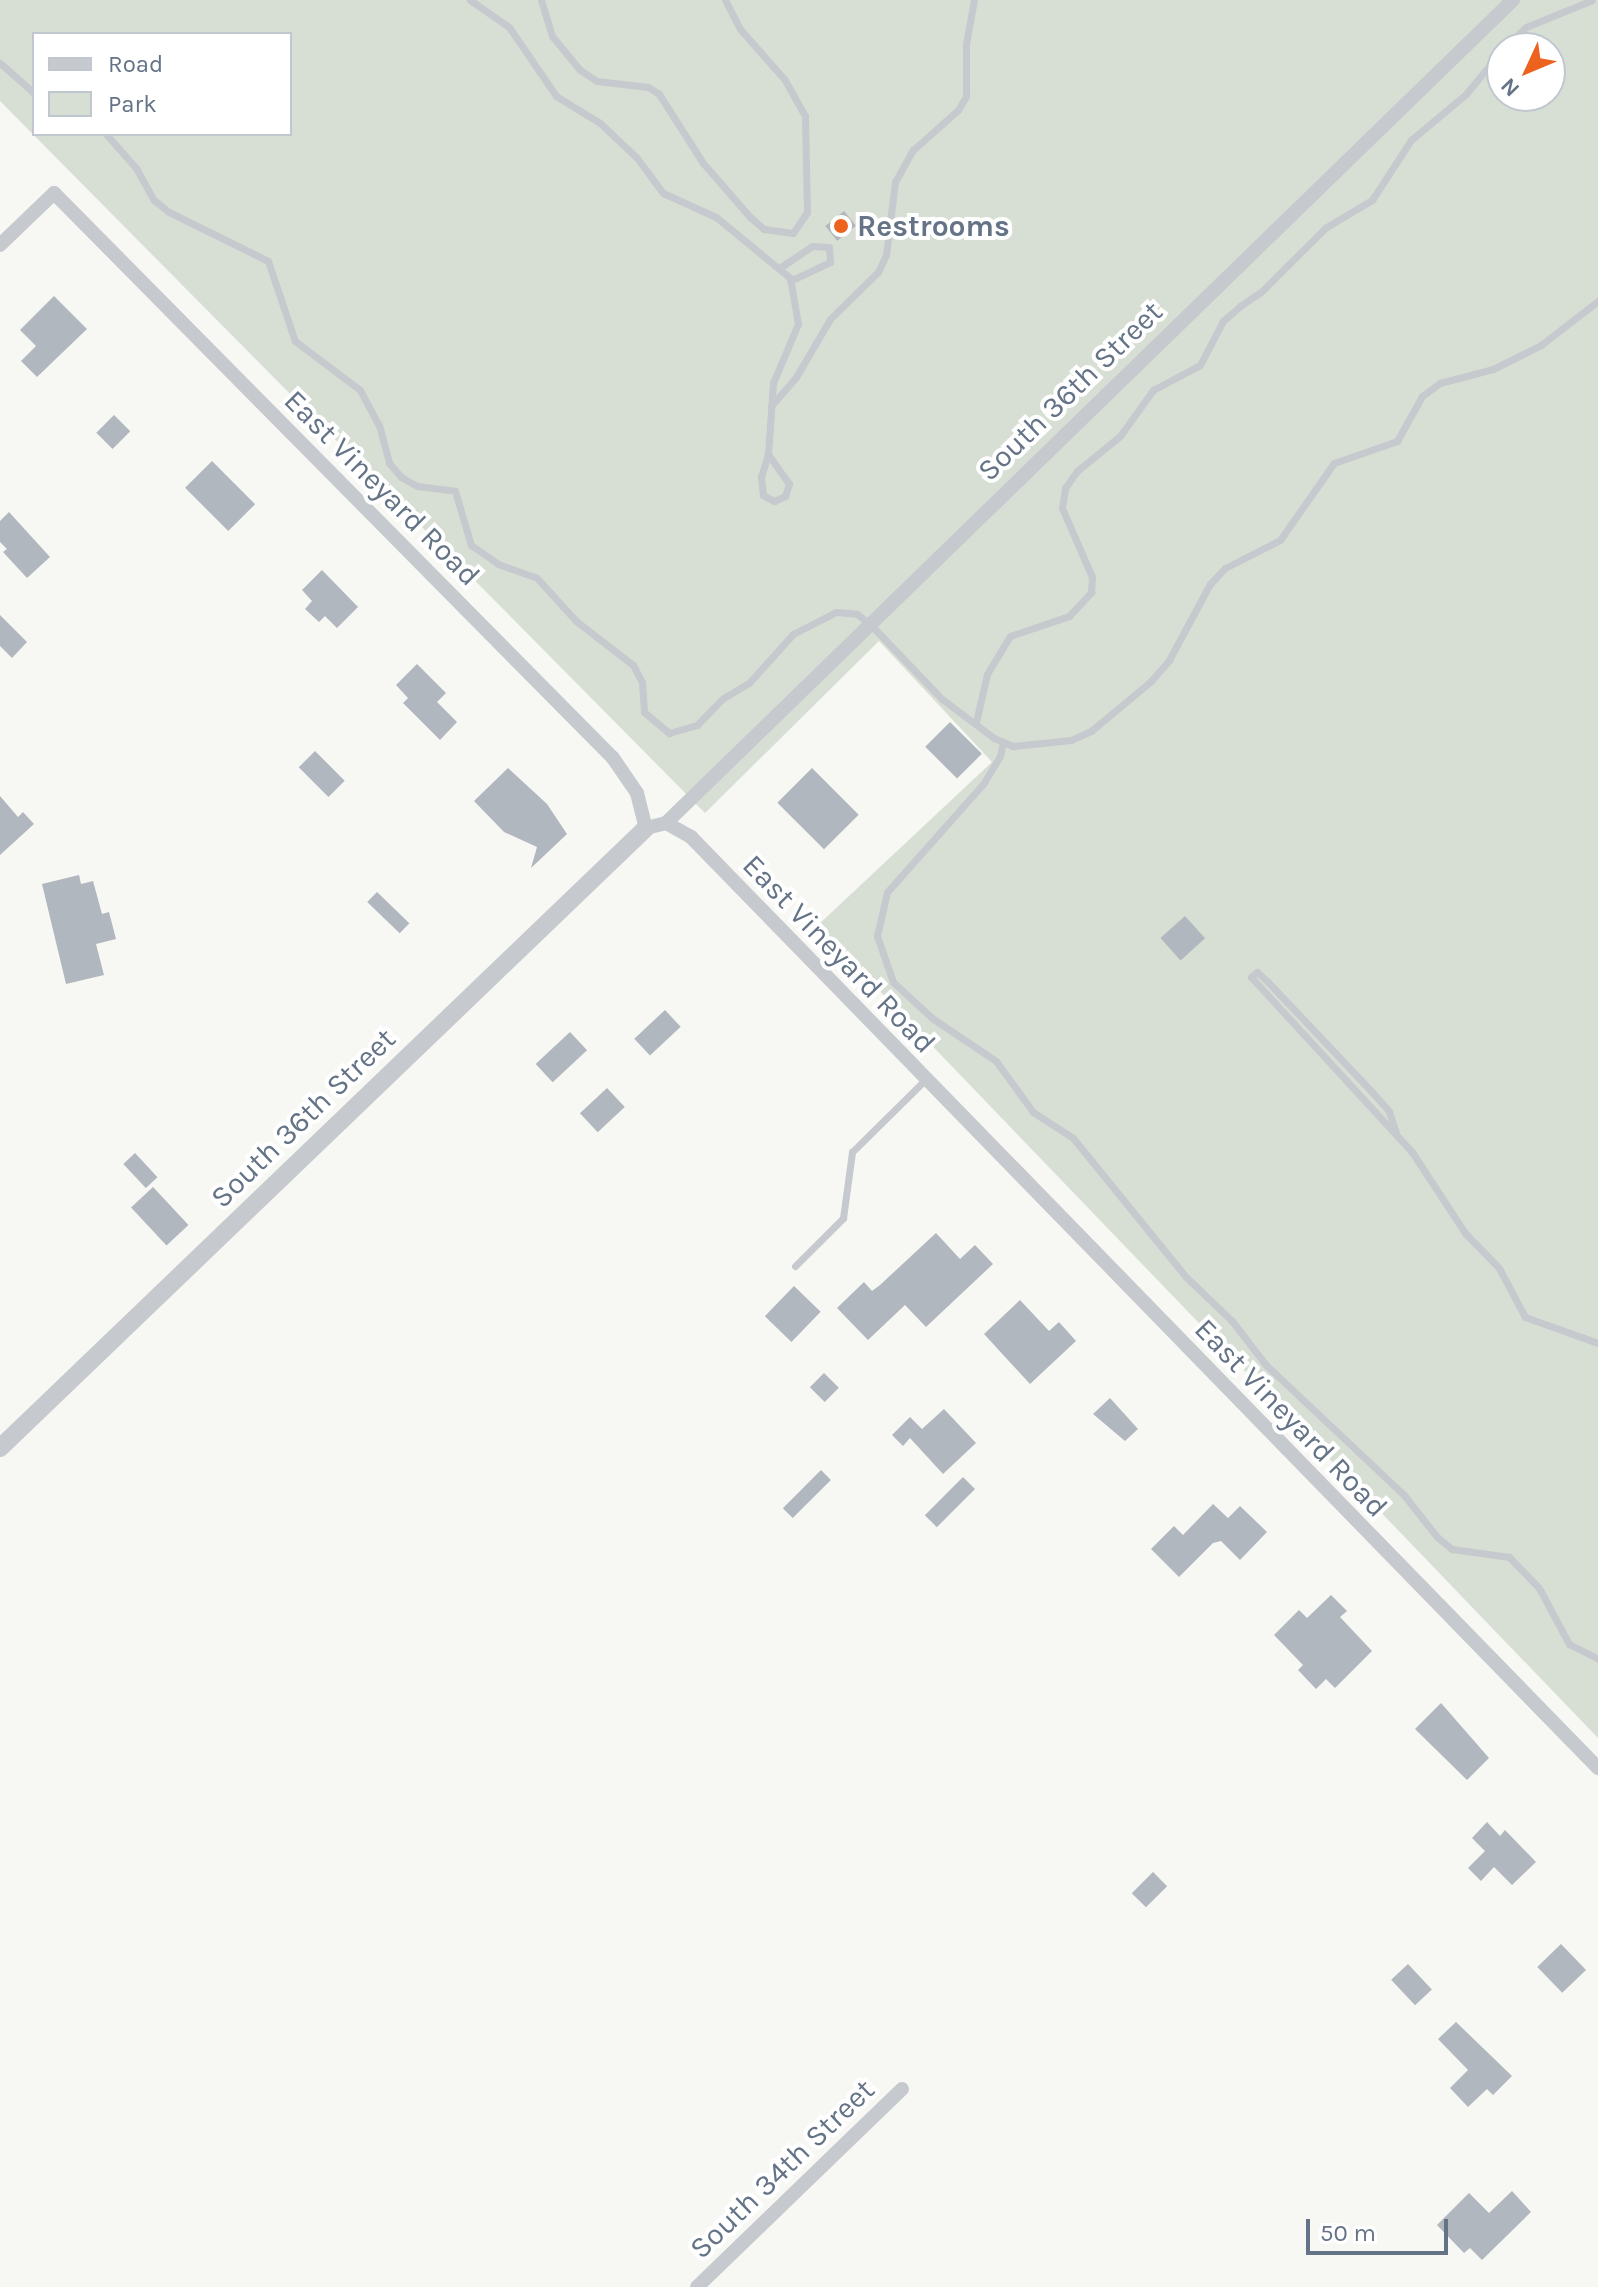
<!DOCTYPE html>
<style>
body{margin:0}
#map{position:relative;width:1598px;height:2287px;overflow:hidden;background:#f7f7f3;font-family:Karla,sans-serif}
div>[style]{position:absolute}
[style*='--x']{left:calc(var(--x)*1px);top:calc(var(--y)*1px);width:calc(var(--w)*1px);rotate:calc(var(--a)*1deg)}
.green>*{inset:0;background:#d7dfd4}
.building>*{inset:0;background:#b1b7be;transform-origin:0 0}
.service>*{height:7px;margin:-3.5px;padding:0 3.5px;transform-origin:3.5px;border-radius:3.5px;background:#c6c9cd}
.minor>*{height:14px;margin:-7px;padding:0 7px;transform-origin:7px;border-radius:7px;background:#c6c9cd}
.tertiary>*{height:18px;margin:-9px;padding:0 9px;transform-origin:9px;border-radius:9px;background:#c6c9cd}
.dots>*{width:22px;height:22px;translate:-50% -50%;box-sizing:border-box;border:4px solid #fff;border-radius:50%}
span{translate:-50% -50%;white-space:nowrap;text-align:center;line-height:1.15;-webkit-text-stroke:8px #fff;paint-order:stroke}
.poi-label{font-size:30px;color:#647386;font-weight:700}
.left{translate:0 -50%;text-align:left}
.street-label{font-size:30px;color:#647386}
.legend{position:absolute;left:32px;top:32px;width:260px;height:104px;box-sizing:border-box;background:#fff;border:2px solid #c1c7cf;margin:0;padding:10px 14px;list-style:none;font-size:24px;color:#647386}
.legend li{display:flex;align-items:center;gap:16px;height:40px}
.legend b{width:40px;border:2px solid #c1c7cf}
.north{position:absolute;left:1486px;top:32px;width:80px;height:80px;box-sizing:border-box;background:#fff;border:2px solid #c1c7cf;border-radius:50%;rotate:226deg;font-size:22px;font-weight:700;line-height:32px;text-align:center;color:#647386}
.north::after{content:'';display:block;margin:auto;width:28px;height:36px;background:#ed631d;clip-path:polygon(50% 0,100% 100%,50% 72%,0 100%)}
.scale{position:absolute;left:1306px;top:2219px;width:142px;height:36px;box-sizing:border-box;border:4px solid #647386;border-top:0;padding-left:10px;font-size:24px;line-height:28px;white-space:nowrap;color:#647386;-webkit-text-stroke:6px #fff;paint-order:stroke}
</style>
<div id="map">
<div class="green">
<i style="clip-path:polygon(evenodd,0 0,1598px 0,1598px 1738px,817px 926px,992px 762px,879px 641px,705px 813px,0 101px,0 0,34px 34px,290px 34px,290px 134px,34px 134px,34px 34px,0 0,1502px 48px,1550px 48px,1550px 96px,1502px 96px,1502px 48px)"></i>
</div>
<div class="building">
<i style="left:844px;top:211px;width:19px;height:24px;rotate:51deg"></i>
<i style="clip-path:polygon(54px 296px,87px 329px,37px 377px,21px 361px,36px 346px,20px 330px)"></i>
<i style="left:114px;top:415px;width:23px;height:25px;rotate:45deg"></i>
<i style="left:212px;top:461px;width:61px;height:38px;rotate:45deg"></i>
<i style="clip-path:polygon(9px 512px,50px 557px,27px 578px,3px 552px,7px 549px,0 542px,0 521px)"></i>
<i style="clip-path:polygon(322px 570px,358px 607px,337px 628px,325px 616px,319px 622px,305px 609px,312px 601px,302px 590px)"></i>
<i style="clip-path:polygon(0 615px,27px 642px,12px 658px,0 646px)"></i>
<i style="clip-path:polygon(417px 664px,446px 693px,437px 702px,457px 722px,440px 740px,403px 703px,408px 698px,396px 685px)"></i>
<i style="left:950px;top:722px;width:45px;height:35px;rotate:45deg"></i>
<i style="left:315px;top:751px;width:42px;height:23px;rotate:45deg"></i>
<i style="clip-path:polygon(508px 768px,547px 804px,567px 834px,531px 868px,537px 847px,504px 832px,474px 801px)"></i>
<i style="left:812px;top:768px;width:66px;height:49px;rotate:45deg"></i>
<i style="clip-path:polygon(0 796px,18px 817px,23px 812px,34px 824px,0 855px)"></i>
<i style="clip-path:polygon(79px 875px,81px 884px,93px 881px,102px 914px,109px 912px,116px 939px,96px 944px,104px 975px,66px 984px,42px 884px)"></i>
<i style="left:377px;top:892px;width:45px;height:14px;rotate:44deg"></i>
<i style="left:1185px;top:916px;width:30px;height:33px;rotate:48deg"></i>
<i style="left:665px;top:1010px;width:23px;height:42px;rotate:47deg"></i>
<i style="left:570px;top:1032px;width:25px;height:47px;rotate:47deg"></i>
<i style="left:607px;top:1088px;width:26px;height:37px;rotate:47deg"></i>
<i style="left:135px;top:1153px;width:33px;height:16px;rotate:47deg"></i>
<i style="left:153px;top:1187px;width:52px;height:30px;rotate:47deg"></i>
<i style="clip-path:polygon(936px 1233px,960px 1259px,975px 1245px,993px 1264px,926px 1327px,905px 1305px,868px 1340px,837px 1308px,864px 1282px,872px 1291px,880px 1285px)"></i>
<i style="left:794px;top:1286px;width:37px;height:42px;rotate:44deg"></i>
<i style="clip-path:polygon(1020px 1300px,1049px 1331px,1059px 1322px,1076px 1341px,1030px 1384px,984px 1334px)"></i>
<i style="left:824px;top:1373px;width:21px;height:20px;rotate:45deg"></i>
<i style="clip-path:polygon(1110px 1398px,1138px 1429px,1125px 1441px,1093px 1414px)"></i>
<i style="clip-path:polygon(944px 1409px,976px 1443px,943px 1474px,910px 1438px,903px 1446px,892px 1435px,910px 1417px,922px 1429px)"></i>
<i style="left:821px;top:1470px;width:14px;height:54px;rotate:45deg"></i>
<i style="left:963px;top:1477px;width:17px;height:54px;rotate:45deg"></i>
<i style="clip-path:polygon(1213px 1504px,1228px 1518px,1240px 1506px,1267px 1532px,1240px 1560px,1221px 1541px,1213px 1543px,1179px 1577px,1151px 1549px,1174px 1526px,1183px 1535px)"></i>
<i style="clip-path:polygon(1331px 1595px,1347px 1611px,1340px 1617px,1372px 1651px,1335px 1688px,1326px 1679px,1316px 1689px,1298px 1670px,1303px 1665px,1274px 1635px,1299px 1610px,1307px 1618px)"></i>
<i style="clip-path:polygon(1441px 1703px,1489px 1758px,1467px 1780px,1415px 1729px)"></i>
<i style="clip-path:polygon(1487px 1822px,1500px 1836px,1505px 1830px,1536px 1862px,1512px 1885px,1494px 1867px,1481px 1881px,1468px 1868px,1485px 1851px,1472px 1838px)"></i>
<i style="left:1153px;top:1872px;width:20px;height:30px;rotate:45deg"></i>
<i style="left:1561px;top:1944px;width:36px;height:33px;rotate:46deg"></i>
<i style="left:1408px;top:1964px;width:35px;height:23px;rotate:47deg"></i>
<i style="clip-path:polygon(1456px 2022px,1512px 2076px,1493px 2095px,1487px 2089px,1468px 2107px,1450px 2088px,1468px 2070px,1438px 2039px)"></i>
<i style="clip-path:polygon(1512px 2191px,1531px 2212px,1482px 2260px,1470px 2248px,1464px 2253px,1437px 2225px,1469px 2193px,1489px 2213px)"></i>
</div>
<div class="service">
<i style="--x:470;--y:0;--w:47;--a:34.7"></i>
<i style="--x:509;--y:27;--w:83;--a:55.7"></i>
<i style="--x:556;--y:96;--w:52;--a:31.5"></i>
<i style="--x:600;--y:123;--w:51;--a:43.4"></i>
<i style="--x:637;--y:158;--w:44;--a:53.4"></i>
<i style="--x:663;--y:193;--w:58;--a:24.4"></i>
<i style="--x:716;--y:217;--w:96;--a:39.5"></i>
<i style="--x:790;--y:278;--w:47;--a:80.1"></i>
<i style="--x:798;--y:324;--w:64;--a:113"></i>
<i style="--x:773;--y:383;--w:71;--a:94"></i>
<i style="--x:768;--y:454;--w:24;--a:107"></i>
<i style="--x:761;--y:477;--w:18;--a:84"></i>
<i style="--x:763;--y:495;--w:13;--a:29"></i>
<i style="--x:774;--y:501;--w:12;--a:-24"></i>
<i style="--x:785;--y:496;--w:13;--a:-72"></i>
<i style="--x:789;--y:484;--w:37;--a:-125"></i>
<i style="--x:541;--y:0;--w:38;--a:73"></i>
<i style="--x:552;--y:36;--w:44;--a:50.5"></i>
<i style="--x:580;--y:70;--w:20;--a:33"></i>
<i style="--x:597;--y:81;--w:51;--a:6.7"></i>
<i style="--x:648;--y:87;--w:13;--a:32"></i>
<i style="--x:659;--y:94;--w:82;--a:57.5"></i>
<i style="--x:703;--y:163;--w:72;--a:49"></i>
<i style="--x:750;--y:217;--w:18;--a:41"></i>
<i style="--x:764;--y:229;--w:29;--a:8"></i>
<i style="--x:793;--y:233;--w:25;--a:-56"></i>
<i style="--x:807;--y:212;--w:96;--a:-91.2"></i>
<i style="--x:805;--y:116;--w:41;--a:-119.1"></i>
<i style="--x:785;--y:80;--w:68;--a:-131.4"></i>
<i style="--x:740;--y:29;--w:33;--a:-117"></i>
<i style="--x:1504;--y:48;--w:30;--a:-44"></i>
<i style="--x:1526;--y:27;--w:71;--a:-22.2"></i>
<i style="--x:0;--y:63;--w:45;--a:41.4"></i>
<i style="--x:106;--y:134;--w:45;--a:48.6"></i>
<i style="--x:136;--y:168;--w:37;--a:61"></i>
<i style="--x:154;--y:200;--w:19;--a:39"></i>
<i style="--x:169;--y:212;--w:110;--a:26.3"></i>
<i style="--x:268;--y:261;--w:84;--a:71.4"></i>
<i style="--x:295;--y:341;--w:81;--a:37"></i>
<i style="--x:360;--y:390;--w:40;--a:62"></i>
<i style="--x:379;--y:425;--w:39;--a:75"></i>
<i style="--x:389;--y:463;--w:18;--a:49"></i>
<i style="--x:401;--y:477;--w:18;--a:29"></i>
<i style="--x:417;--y:486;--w:38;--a:7"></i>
<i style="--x:455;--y:491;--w:56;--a:73.5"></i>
<i style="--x:471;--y:545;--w:33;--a:35"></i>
<i style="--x:498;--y:564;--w:41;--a:19.7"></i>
<i style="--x:537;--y:578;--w:58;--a:47.8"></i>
<i style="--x:576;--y:621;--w:72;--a:37.7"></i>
<i style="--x:633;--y:665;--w:19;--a:62"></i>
<i style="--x:642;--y:682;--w:30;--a:86"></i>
<i style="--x:644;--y:712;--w:33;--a:40"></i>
<i style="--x:669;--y:733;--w:29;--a:-16"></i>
<i style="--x:697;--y:725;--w:36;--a:-46"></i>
<i style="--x:722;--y:699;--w:31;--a:-31"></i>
<i style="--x:749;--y:683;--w:66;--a:-48.1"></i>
<i style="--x:793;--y:634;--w:48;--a:-27.1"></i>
<i style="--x:836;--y:612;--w:21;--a:5"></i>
<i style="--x:857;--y:614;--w:16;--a:38"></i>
<i style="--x:870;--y:624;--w:104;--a:46.2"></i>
<i style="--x:942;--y:699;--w:65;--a:36.9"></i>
<i style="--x:994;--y:738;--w:21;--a:23"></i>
<i style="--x:1013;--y:746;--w:58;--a:-5.9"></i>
<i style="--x:1071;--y:740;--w:22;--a:-24"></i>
<i style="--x:1091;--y:731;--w:78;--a:-39.8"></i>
<i style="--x:1151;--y:681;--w:28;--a:-49"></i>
<i style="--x:1169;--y:660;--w:86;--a:-61.7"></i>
<i style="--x:1210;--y:584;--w:22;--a:-47"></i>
<i style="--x:1225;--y:568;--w:62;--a:-27"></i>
<i style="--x:1280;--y:540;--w:94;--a:-55"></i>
<i style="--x:1334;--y:463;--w:67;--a:-19.2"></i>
<i style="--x:1397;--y:441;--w:51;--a:-60.9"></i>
<i style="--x:1422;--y:396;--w:22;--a:-36"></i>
<i style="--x:1440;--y:383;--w:55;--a:-14.8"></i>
<i style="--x:1493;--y:369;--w:54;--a:-26.6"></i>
<i style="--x:1541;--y:345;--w:72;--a:-37.7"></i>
<i style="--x:781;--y:267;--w:37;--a:-34"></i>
<i style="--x:812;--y:246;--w:17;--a:3"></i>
<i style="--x:829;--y:247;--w:15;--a:86"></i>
<i style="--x:830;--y:262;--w:44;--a:154.6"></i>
<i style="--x:771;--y:406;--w:38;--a:-49"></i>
<i style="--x:796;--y:377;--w:67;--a:-59.6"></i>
<i style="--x:830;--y:319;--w:67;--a:-44.4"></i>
<i style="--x:878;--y:272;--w:19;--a:-65"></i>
<i style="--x:886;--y:255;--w:74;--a:-83"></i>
<i style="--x:895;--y:182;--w:37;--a:-61"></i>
<i style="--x:913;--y:150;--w:60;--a:-41.6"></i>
<i style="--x:958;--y:110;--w:16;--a:-60"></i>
<i style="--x:966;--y:96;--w:52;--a:-90"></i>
<i style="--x:966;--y:44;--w:45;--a:-79.7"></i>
<i style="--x:976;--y:722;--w:49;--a:-77.1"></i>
<i style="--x:987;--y:674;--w:44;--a:-58.8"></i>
<i style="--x:1010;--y:636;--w:62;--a:-18.7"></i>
<i style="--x:1069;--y:616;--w:33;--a:-47"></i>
<i style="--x:1091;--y:592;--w:15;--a:-86"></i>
<i style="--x:1092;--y:577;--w:75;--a:-113.5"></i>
<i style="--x:1062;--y:508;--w:20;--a:-81"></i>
<i style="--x:1065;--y:488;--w:21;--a:-55"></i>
<i style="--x:1077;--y:471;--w:55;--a:-39.1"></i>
<i style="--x:1120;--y:436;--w:57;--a:-54.3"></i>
<i style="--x:1153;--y:390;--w:53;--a:-28"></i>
<i style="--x:1200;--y:365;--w:50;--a:-62.4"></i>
<i style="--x:1223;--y:321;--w:23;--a:-41"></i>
<i style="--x:1240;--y:306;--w:25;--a:-34"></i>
<i style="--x:1261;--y:292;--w:91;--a:-45"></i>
<i style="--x:1325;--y:228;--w:55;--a:-30.8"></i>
<i style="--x:1372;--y:200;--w:72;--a:-57"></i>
<i style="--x:1411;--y:140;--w:72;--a:-39.9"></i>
<i style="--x:1466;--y:94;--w:57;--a:-50.7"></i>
<i style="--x:1003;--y:742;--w:14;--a:102"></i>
<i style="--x:1000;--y:756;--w:33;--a:121"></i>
<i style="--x:983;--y:784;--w:144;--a:131.6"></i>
<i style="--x:887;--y:892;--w:45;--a:102.8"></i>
<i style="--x:877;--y:936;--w:49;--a:70.8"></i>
<i style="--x:893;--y:982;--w:53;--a:42.7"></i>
<i style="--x:932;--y:1018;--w:77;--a:33.9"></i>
<i style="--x:996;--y:1061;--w:63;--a:54"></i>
<i style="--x:1033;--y:1112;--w:48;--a:33"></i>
<i style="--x:1073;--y:1138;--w:179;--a:50.9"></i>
<i style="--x:1186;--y:1277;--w:64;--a:43.7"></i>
<i style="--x:1232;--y:1321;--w:56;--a:52.3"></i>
<i style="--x:1266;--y:1365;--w:190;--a:43.3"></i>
<i style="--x:1404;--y:1495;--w:53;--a:51.8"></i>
<i style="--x:1437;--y:1537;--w:19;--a:39"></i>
<i style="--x:1452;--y:1549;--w:58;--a:8"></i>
<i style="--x:1509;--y:1557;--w:43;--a:45.9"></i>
<i style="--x:1539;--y:1588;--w:64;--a:61.8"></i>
<i style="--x:1569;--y:1644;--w:33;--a:27"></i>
<i style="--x:1396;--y:1133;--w:23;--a:-108"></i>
<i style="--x:1389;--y:1111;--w:24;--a:-132"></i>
<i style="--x:1373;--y:1093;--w:153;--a:-133.4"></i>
<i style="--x:1268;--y:982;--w:15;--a:-138"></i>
<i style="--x:1257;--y:972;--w:8;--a:140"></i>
<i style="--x:1251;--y:977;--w:238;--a:47.4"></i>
<i style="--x:1412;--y:1152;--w:97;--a:56.8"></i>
<i style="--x:1465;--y:1233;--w:49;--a:45.8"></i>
<i style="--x:1499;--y:1268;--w:55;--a:62"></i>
<i style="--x:1525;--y:1317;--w:77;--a:19.6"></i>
<i style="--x:795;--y:1266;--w:68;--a:-45"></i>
<i style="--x:843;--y:1218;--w:67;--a:-82.2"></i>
<i style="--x:852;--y:1152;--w:101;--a:-44.6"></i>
</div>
<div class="minor">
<i style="--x:0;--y:245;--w:75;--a:-43.9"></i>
<i style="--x:54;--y:193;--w:795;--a:45.31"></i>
<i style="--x:613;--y:758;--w:42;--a:55.6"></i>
<i style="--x:637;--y:793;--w:36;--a:76"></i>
<i style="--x:646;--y:828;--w:21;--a:-14"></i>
<i style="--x:666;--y:823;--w:29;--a:29"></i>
<i style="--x:691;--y:837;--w:1300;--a:45.75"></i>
<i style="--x:666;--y:823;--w:1181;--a:-44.18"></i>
<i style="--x:697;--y:2287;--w:285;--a:-44"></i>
</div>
<div class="tertiary">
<i style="--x:0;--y:1448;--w:895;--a:-43.82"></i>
</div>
<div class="dots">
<i style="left:841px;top:226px;background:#ed631d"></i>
</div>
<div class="poi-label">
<span class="left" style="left:857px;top:226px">Restrooms</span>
</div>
<div class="street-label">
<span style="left:1070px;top:391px;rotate:-44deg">South 36th Street</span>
<span style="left:382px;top:488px;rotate:45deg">East Vineyard Road</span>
<span style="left:839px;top:954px;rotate:46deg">East Vineyard Road</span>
<span style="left:303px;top:1118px;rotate:-44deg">South 36th Street</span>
<span style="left:1291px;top:1418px;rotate:46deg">East Vineyard Road</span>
<span style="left:782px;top:2169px;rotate:-44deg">South 34th Street</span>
</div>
<ul class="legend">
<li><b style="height:10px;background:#c6c9cd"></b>Road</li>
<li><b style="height:22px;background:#d7dfd4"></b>Park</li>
</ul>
<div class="north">N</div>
<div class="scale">50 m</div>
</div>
